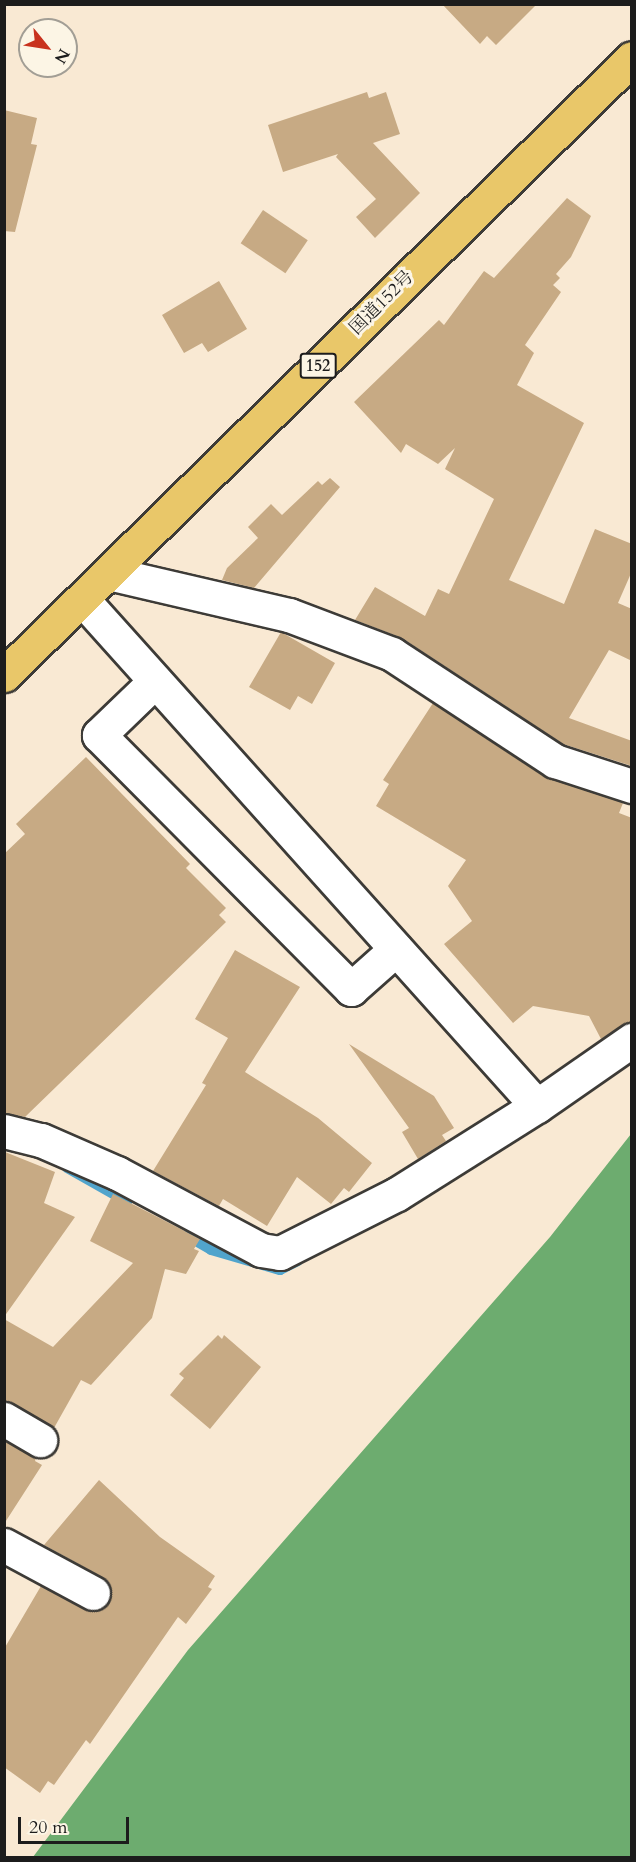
<!DOCTYPE html>
<meta charset="utf-8">
<style>
body{margin:0}
#map{position:relative;width:636px;height:1862px;overflow:hidden;background:#f9e9d3;font-family:Cardo,"Noto Serif JP",serif}
div>[style]{position:absolute}
[style*='--x']{left:calc(var(--x)*1px);top:calc(var(--y)*1px);width:calc(var(--w)*1px);rotate:calc(var(--a)*1deg)}
.forest>*{inset:0;background:#6dac6f}
.stream>*{height:10px;margin:-5px;padding:0 5px;transform-origin:5px;border-radius:5px;background:#51a4cc}
.building>*{inset:0;background:#c7aa84;transform-origin:0 0}
.roads{filter:drop-shadow(2px 0 #3d3b37) drop-shadow(-2px 0 #3d3b37) drop-shadow(0 2px #3d3b37) drop-shadow(0 -2px #3d3b37)}
.minor>*{height:33px;margin:-16.5px;padding:0 16.5px;transform-origin:16.5px;border-radius:16.5px;background:#fff}
.highway>*{height:33px;margin:-16.5px;padding:0 16.5px;transform-origin:16.5px;border-radius:16.5px;background:#e9c769}
span{translate:-50% -50%;white-space:nowrap;text-align:center;line-height:1.15;-webkit-text-stroke:6px #fcf5e5;paint-order:stroke}
.shield-label span{padding:2px 4px;background:#fcf5e5;border:2px solid;border-radius:4px;-webkit-text-stroke-width:0}
.shield-label{font-size:16px;color:#1c1c1c;font-weight:700}
.street-label{font-size:18px;color:#1c1c1c}
.frame{position:absolute;inset:0;border:6px solid #1c1c1c;pointer-events:none}
.north{position:absolute;left:18px;top:18px;width:60px;height:60px;box-sizing:border-box;background:#fcf5e5;border:2px solid #a29e95;border-radius:50%;rotate:120deg;font-size:16px;font-weight:700;line-height:24px;text-align:center;color:#1c1c1c}
.north::after{content:'';display:block;margin:auto;width:21px;height:27px;background:#c8321e;clip-path:polygon(50% 0,100% 100%,50% 72%,0 100%)}
.scale{position:absolute;left:18px;top:1817px;width:111px;height:27px;box-sizing:border-box;border:3px solid #1c1c1c;border-top:0;padding-left:8px;font-size:18px;line-height:21px;white-space:nowrap;color:#1c1c1c;-webkit-text-stroke:4px #fcf5e5;paint-order:stroke}
</style>
<div id="map">
<div class="forest">
<i style="clip-path:polygon(631px 1134px,631px 1857px,33px 1857px,188px 1650px,550px 1237px)"></i>
</div>
<div class="stream">
<i style="--x:67;--y:1168;--w:69;--a:29.5"></i>
<i style="--x:187;--y:1236;--w:28;--a:30"></i>
<i style="--x:211;--y:1250;--w:72;--a:16.2"></i>
<i style="--x:280;--y:1270;--w:20;--a:-27"></i>
</div>
<div class="building">
<i style="clip-path:polygon(442px 4px,537px 4px,496px 45px,487px 36px,480px 44px)"></i>
<i style="clip-path:polygon(367px 92px,369px 98px,386px 92px,400px 134px,373px 143px,420px 193px,375px 238px,356px 217px,376px 199px,336px 157px,338px 154px,283px 172px,268px 125px)"></i>
<i style="clip-path:polygon(4px 110px,37px 118px,31px 144px,37px 145px,15px 232px,4px 231px)"></i>
<i style="clip-path:polygon(567px 198px,591px 216px,571px 257px,556px 274px,560px 278px,553px 285px,561px 292px,525px 345px,534px 353px,517px 385px,584px 423px,509px 580px,564px 604px,595px 529px,632px 544px,632px 571px,618px 603px,632px 609px,632px 661px,609px 650px,569px 718px,632px 741px,632px 766px,563px 744px,402px 638px,355px 620px,375px 587px,425px 616px,438px 589px,449px 594px,494px 499px,445px 469px,455px 448px,438px 464px,406px 444px,401px 453px,354px 402px,439px 320px,444px 325px,484px 271px,494px 278px)"></i>
<i style="left:263px;top:210px;width:54px;height:40px;rotate:34deg"></i>
<i style="clip-path:polygon(219px 281px,247px 329px,208px 352px,202px 343px,184px 353px,162px 315px)"></i>
<i style="clip-path:polygon(330px 478px,340px 487px,254px 588px,222px 580px,227px 568px,258px 538px,248px 527px,271px 504px,282px 515px,318px 481px,322px 485px)"></i>
<i style="clip-path:polygon(281px 632px,335px 663px,312px 704px,298px 696px,290px 710px,249px 687px)"></i>
<i style="clip-path:polygon(433px 703px,545px 777px,623px 803px,619px 813px,632px 818px,632px 1021px,601px 1039px,589px 1016px,533px 1006px,513px 1023px,444px 944px,472px 921px,448px 886px,466px 860px,376px 806px,389px 784px,383px 780px)"></i>
<i style="clip-path:polygon(86px 757px,190px 864px,186px 868px,226px 908px,219px 915px,226px 922px,25px 1117px,5px 1113px,4px 854px,25px 834px,16px 824px)"></i>
<i style="clip-path:polygon(235px 950px,300px 987px,245px 1072px,318px 1118px,372px 1163px,349px 1192px,344px 1188px,331px 1204px,297px 1177px,267px 1226px,223px 1199px,219px 1206px,153px 1171px,206px 1085px,202px 1083px,228px 1038px,195px 1019px)"></i>
<i style="clip-path:polygon(349px 1044px,434px 1096px,454px 1128px,442px 1135px,446px 1141px,418px 1159px,402px 1132px,409px 1128px)"></i>
<i style="clip-path:polygon(5px 1152px,55px 1172px,44px 1203px,75px 1217px,4px 1317px)"></i>
<i style="clip-path:polygon(113px 1194px,200px 1239px,194px 1249px,199px 1251px,186px 1274px,165px 1269px,152px 1318px,91px 1385px,81px 1380px,54px 1428px,4px 1400px,4px 1319px,53px 1347px,133px 1263px,90px 1241px)"></i>
<i style="clip-path:polygon(218px 1335px,222px 1339px,224px 1335px,261px 1367px,210px 1429px,170px 1395px,184px 1378px,179px 1374px)"></i>
<i style="clip-path:polygon(4px 1441px,36px 1458px,35px 1461px,42px 1465px,4px 1524px)"></i>
<i style="clip-path:polygon(99px 1480px,160px 1537px,215px 1576px,208px 1587px,212px 1589px,186px 1624px,178px 1617px,90px 1744px,86px 1740px,54px 1785px,48px 1781px,40px 1793px,4px 1767px,4px 1649px,41px 1586px,85px 1610px,102px 1609px,109px 1602px,112px 1592px,102px 1577px,44px 1545px)"></i>
</div>
<div class="roads">
<div class="minor">
<i style="--x:108;--y:573;--w:186;--a:13.1"></i>
<i style="--x:289;--y:615;--w:110;--a:20.7"></i>
<i style="--x:392;--y:654;--w:195;--a:33.3"></i>
<i style="--x:555;--y:761;--w:81;--a:18"></i>
<i style="--x:82;--y:599;--w:681;--a:48.09"></i>
<i style="--x:155;--y:681;--w:78;--a:136"></i>
<i style="--x:99;--y:735;--w:358;--a:45.2"></i>
<i style="--x:351;--y:989;--w:60;--a:-41.6"></i>
<i style="--x:4;--y:1131;--w:38;--a:14"></i>
<i style="--x:41;--y:1140;--w:83;--a:23.5"></i>
<i style="--x:117;--y:1173;--w:163;--a:28.1"></i>
<i style="--x:261;--y:1250;--w:19;--a:9"></i>
<i style="--x:280;--y:1253;--w:131;--a:-26.8"></i>
<i style="--x:397;--y:1194;--w:165;--a:-32.2"></i>
<i style="--x:537;--y:1106;--w:116;--a:-34.8"></i>
<i style="--x:4;--y:1419;--w:42;--a:30.3"></i>
<i style="--x:4;--y:1545;--w:101;--a:28.3"></i>
</div>
<div class="highway">
<i style="--x:4;--y:675;--w:880;--a:-44.49"></i>
</div>
</div>
<div class="shield-label">
<span style="left:318px;top:366px">152</span>
</div>
<div class="street-label">
<span style="left:382px;top:303px;rotate:-45deg">国道152号</span>
</div>
<div class="frame"></div>
<div class="north">N</div>
<div class="scale">20 m</div>
</div>
